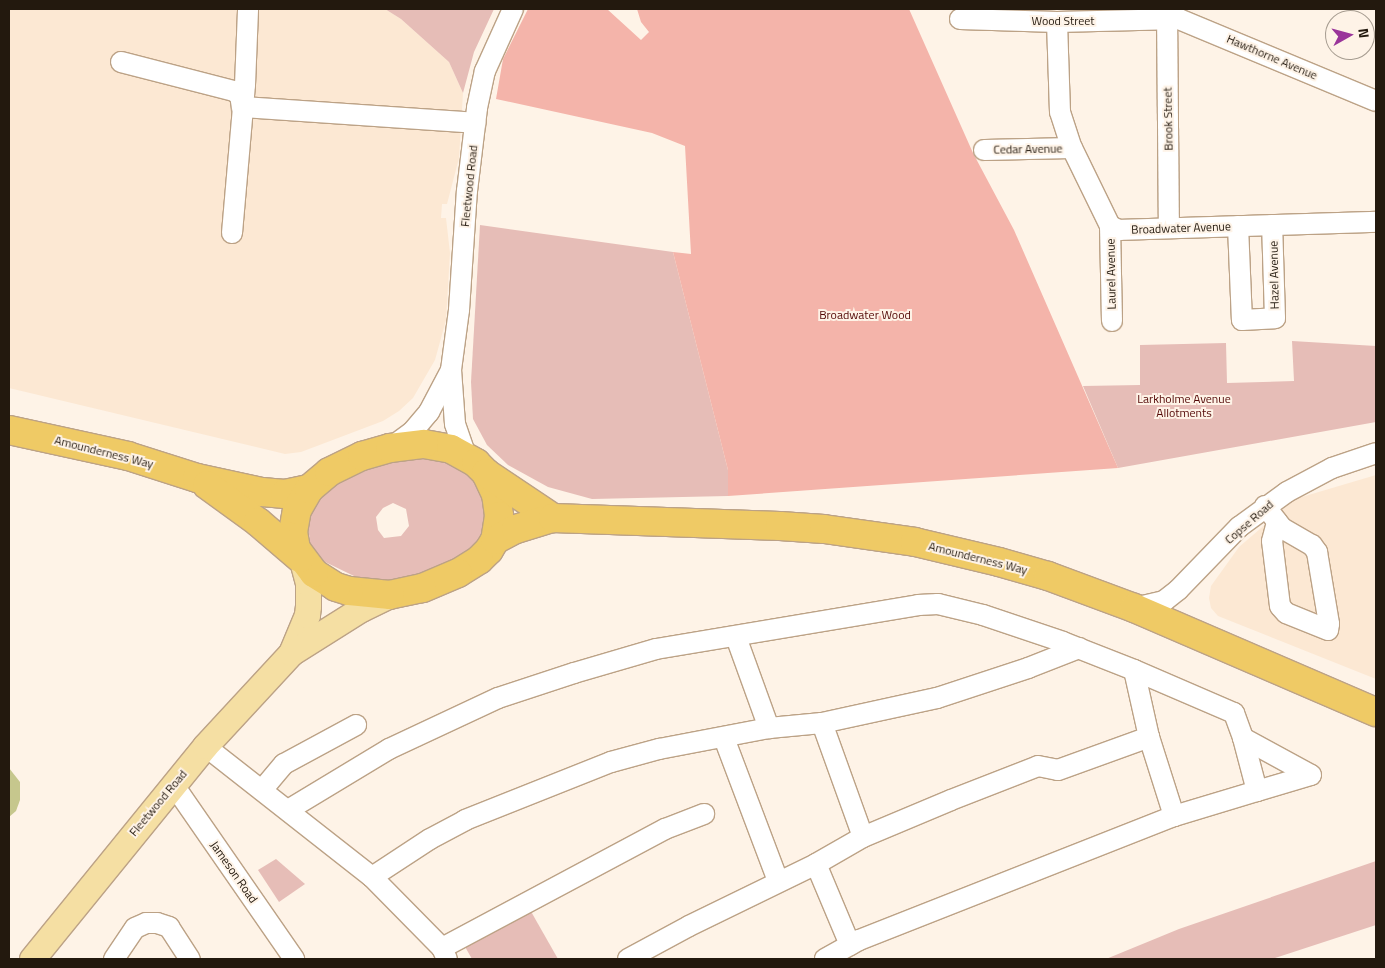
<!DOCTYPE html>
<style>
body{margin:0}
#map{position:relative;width:1385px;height:968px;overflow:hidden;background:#fef3e7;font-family:"Titillium Web",sans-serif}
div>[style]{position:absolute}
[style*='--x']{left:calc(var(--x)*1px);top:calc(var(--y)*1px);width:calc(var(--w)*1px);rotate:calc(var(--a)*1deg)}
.built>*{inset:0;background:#fce8d3}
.green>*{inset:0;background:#e6bdb7}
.forest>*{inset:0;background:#f4b4aa}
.water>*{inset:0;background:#c6c78d}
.roads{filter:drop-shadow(1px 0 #bca286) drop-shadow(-1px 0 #bca286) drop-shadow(0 1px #bca286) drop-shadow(0 -1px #bca286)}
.minor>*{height:20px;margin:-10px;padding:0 10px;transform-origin:10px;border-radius:10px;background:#fff}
.major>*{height:25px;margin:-12.5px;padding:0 12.5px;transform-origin:12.5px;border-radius:12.5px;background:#f5dfa3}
.highway>*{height:28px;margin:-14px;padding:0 14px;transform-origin:14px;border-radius:14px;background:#efca65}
span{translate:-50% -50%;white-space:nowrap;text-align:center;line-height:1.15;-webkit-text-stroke:4px #fef3e7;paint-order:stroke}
.street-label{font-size:12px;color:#23190e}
.park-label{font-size:12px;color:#530806}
.frame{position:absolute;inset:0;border:10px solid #23190e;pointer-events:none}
.north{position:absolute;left:1325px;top:10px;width:50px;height:50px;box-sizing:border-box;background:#fef3e7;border:1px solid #a69c90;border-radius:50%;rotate:83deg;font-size:14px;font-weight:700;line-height:20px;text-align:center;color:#23190e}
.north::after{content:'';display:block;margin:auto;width:18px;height:22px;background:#9a359a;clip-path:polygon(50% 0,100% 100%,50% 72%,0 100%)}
</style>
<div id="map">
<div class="built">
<i style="clip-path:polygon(9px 9px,385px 9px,401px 19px,449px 62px,463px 93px,459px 158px,447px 204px,442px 204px,441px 218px,446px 218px,450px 253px,446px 320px,435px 360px,413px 398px,399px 411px,383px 421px,301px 452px,285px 454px,9px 388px)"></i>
<i style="clip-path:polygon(1376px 475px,1376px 679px,1218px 616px,1211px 608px,1209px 598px,1211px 586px,1239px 547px,1295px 499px)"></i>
</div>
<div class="green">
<i style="clip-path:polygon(385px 9px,494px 9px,474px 52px,463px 93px,449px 62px,401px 19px)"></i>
<i style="clip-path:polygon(480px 225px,673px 252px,728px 470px,728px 496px,592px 499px,548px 487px,508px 465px,487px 445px,473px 419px,471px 382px)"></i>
<i style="clip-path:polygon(1292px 341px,1376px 346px,1376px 422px,1118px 468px,1083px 386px,1140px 385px,1140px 345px,1226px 343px,1227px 383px,1294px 381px)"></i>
<i style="clip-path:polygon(evenodd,423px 456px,458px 464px,480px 484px,488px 512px,481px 539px,469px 551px,445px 564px,406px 578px,381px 581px,354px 576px,321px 560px,310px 543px,308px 525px,316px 500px,335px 485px,376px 466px,400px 459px,423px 456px,393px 503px,406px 509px,409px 526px,401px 536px,384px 538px,378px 530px,376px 517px,383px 508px,393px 503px)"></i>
<i style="clip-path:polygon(276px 859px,305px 884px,279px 902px,258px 870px)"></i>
<i style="clip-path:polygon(1376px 861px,1376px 925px,1272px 959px,1106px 959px,1179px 929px)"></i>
<i style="clip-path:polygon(529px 908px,558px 959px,472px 959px,464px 945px)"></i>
</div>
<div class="forest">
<i style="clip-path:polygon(528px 9px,607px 9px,641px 40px,649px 32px,641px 22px,637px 9px,909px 9px,973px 153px,1014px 230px,1118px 468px,728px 496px,728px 470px,673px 252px,691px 254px,685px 146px,652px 133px,496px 99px,503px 59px)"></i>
</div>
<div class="water">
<i style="clip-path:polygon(9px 768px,20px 782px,20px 800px,16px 811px,9px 817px)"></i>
</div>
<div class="roads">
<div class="minor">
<i style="--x:1167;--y:9;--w:219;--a:89.5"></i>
<i style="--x:960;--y:19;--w:97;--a:1.8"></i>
<i style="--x:1057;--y:22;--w:122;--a:-1.4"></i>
<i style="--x:1179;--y:19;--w:213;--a:22.6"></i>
<i style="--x:1057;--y:22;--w:90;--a:88.1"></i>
<i style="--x:1060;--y:112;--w:38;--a:72"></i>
<i style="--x:1072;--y:148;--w:87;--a:64"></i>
<i style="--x:1110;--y:226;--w:10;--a:24"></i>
<i style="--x:1119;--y:230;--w:257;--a:-1.8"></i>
<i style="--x:121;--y:62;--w:117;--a:14.4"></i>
<i style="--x:234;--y:91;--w:7;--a:34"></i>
<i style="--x:240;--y:95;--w:12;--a:81"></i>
<i style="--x:242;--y:107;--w:234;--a:3.9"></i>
<i style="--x:984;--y:150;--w:88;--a:-1.3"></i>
<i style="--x:1110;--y:226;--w:95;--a:88.8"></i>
<i style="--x:1238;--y:226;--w:94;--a:87.6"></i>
<i style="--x:1242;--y:320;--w:33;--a:-3"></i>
<i style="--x:1275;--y:318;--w:93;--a:-91.8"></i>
<i style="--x:232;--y:233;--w:149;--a:-85"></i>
<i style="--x:245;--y:85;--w:76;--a:-87.7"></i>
<i style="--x:390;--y:448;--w:29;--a:-36"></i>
<i style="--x:413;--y:431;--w:25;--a:-50"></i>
<i style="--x:429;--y:412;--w:45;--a:-62.3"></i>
<i style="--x:466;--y:456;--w:34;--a:-109"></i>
<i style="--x:455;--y:424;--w:54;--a:-94.2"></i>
<i style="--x:451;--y:370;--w:61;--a:-82.4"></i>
<i style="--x:459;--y:310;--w:119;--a:-86.2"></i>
<i style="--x:467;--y:191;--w:84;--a:-83.1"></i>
<i style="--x:477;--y:108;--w:38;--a:-78"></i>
<i style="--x:485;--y:71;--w:68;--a:-65.7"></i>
<i style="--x:1265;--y:506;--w:28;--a:52"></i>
<i style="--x:1282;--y:528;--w:34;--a:30"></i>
<i style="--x:1312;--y:545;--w:9;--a:54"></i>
<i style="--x:1317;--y:552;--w:73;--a:80.5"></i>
<i style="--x:1329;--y:624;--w:6;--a:99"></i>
<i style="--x:1328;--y:630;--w:45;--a:-158"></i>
<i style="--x:1286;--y:613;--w:9;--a:-131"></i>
<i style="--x:1280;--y:606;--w:65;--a:-97"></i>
<i style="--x:1272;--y:541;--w:20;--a:-75"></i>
<i style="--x:1134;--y:608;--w:31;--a:-13"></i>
<i style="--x:1164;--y:601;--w:18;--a:-38"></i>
<i style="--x:1178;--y:590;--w:88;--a:-45.9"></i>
<i style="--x:1239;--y:527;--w:59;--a:-36.1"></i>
<i style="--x:1287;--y:492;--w:51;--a:-28.1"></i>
<i style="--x:1332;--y:468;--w:46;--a:-18.8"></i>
<i style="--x:736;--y:637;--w:97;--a:70.1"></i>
<i style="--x:1134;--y:670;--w:109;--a:23.3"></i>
<i style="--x:1234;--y:713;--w:27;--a:70"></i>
<i style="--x:1243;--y:738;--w:55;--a:75.2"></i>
<i style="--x:1257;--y:791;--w:87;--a:163.2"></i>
<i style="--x:822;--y:723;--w:121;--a:70.2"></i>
<i style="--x:724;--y:738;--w:153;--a:69.3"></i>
<i style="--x:1243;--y:738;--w:77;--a:28.6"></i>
<i style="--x:1311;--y:775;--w:56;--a:163.5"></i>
<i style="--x:205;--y:746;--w:212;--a:38.1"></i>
<i style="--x:372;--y:877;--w:100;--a:45.4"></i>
<i style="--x:442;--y:948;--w:12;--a:66"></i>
<i style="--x:173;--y:784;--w:213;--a:55.3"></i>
<i style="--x:262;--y:790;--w:34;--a:-50"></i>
<i style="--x:284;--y:764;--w:82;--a:-28.4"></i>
<i style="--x:288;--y:810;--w:118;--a:-31.1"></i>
<i style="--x:389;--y:749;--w:120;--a:-25.1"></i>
<i style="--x:498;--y:698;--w:80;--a:-18.2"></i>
<i style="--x:574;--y:673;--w:85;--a:-16.3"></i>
<i style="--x:656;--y:649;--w:266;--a:-9.5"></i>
<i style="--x:918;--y:605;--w:20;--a:-3"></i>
<i style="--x:938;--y:604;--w:46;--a:13.7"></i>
<i style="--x:983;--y:615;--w:84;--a:18.6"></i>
<i style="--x:1063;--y:642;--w:76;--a:21.5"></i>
<i style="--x:1134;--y:670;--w:69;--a:77.4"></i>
<i style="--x:1149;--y:737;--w:83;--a:72.4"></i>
<i style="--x:1174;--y:816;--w:339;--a:158.5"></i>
<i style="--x:859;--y:940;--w:39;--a:151"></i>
<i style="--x:816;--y:864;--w:88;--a:67.2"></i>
<i style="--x:372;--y:877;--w:69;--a:-33.2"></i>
<i style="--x:430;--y:839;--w:40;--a:-28"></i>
<i style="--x:465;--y:820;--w:157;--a:-21.7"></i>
<i style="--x:611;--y:762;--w:50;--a:-15.2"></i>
<i style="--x:659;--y:749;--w:112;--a:-10.8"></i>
<i style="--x:769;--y:728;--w:53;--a:-5.4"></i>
<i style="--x:822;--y:723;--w:118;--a:-12.3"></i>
<i style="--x:937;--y:698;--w:96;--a:-18.2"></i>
<i style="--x:1028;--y:668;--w:55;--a:-21.4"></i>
<i style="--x:442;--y:948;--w:253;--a:-28.1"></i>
<i style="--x:665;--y:829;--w:42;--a:-21"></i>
<i style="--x:114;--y:959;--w:37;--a:-56"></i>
<i style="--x:135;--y:928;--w:12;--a:-24"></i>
<i style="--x:146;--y:923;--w:11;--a:0"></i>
<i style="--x:157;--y:923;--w:13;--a:18"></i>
<i style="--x:169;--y:927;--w:38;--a:57"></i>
<i style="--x:628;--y:959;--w:69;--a:-28.4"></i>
<i style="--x:689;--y:926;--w:141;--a:-26"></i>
<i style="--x:816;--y:864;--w:54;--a:-29.9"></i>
<i style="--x:863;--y:837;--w:95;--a:-22.8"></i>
<i style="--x:951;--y:800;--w:93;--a:-21.3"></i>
<i style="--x:1038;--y:766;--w:20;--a:11"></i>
<i style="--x:1058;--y:770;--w:97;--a:-19.9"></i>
</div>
<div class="major">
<i style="--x:291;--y:653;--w:41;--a:-67.2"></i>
<i style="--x:307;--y:615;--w:9;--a:-84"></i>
<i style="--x:308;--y:606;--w:23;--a:-90"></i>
<i style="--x:308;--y:583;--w:24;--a:-105"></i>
<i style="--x:32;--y:959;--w:274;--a:-50.9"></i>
<i style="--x:205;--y:746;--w:127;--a:-47.2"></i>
<i style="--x:291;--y:653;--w:83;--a:-32.2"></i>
<i style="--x:361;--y:609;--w:32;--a:-26"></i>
</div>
<div class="highway">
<i style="--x:9;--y:430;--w:122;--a:12.3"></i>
<i style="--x:128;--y:456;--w:72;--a:17.7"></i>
<i style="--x:197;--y:478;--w:66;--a:12.2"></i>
<i style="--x:262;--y:492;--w:23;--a:5"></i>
<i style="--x:285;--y:494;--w:25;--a:-12"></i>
<i style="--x:424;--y:444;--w:27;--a:10"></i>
<i style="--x:451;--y:449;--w:29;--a:29"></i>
<i style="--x:476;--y:463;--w:14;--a:45"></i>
<i style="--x:486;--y:473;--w:23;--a:65"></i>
<i style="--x:496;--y:494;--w:22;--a:82"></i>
<i style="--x:499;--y:516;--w:24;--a:99"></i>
<i style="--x:495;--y:540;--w:12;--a:121"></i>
<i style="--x:489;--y:550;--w:14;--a:135"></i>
<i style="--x:479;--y:560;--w:25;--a:148"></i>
<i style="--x:458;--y:573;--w:39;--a:157"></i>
<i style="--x:422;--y:588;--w:33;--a:168"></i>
<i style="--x:390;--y:595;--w:41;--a:-174.4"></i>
<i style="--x:349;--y:591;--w:14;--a:-163"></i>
<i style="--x:336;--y:587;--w:26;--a:-148"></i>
<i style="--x:314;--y:573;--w:30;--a:-127"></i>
<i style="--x:296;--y:549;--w:17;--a:-100"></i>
<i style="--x:293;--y:532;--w:22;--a:-80"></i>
<i style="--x:297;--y:510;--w:24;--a:-60"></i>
<i style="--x:309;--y:489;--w:26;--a:-40"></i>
<i style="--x:329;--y:472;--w:37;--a:-26"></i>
<i style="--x:362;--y:456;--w:29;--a:-16"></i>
<i style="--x:390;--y:448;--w:34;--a:-7"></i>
<i style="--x:486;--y:473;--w:81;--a:33.9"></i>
<i style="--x:207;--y:485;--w:63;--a:36"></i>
<i style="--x:258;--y:522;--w:55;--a:40.6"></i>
<i style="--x:495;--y:540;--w:24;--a:-28"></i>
<i style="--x:516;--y:529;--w:39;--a:-17"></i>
<i style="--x:553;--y:518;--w:227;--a:2"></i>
<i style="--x:780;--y:526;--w:44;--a:3.9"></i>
<i style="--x:824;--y:529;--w:92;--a:8.1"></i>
<i style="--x:915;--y:542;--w:86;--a:13.4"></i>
<i style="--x:999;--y:562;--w:51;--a:15.9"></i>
<i style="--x:1048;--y:576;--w:92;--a:20.4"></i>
<i style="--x:1134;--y:608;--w:263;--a:23.3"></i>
</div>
</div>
<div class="street-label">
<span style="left:1063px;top:21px">Wood Street</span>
<span style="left:1272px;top:57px;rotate:23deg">Hawthorne Avenue</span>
<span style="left:1168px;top:119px;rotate:-91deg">Brook Street</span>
<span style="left:1028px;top:149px;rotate:-1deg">Cedar Avenue</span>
<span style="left:469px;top:186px;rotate:-84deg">Fleetwood Road</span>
<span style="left:1181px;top:228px;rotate:-2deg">Broadwater Avenue</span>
<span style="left:1111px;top:274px;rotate:-91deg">Laurel Avenue</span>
<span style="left:1274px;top:275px;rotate:-91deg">Hazel Avenue</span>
<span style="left:104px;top:452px;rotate:14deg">Amounderness Way</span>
<span style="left:1249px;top:522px;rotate:-41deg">Copse Road</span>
<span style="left:978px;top:558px;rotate:14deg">Amounderness Way</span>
<span style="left:158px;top:803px;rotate:-50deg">Fleetwood Road</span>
<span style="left:234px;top:872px;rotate:55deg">Jameson Road</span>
</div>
<div class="park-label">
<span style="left:865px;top:315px">Broadwater Wood</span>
<span style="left:1184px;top:406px">Larkholme Avenue<br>Allotments</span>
</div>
<div class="frame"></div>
<div class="north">N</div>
</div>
